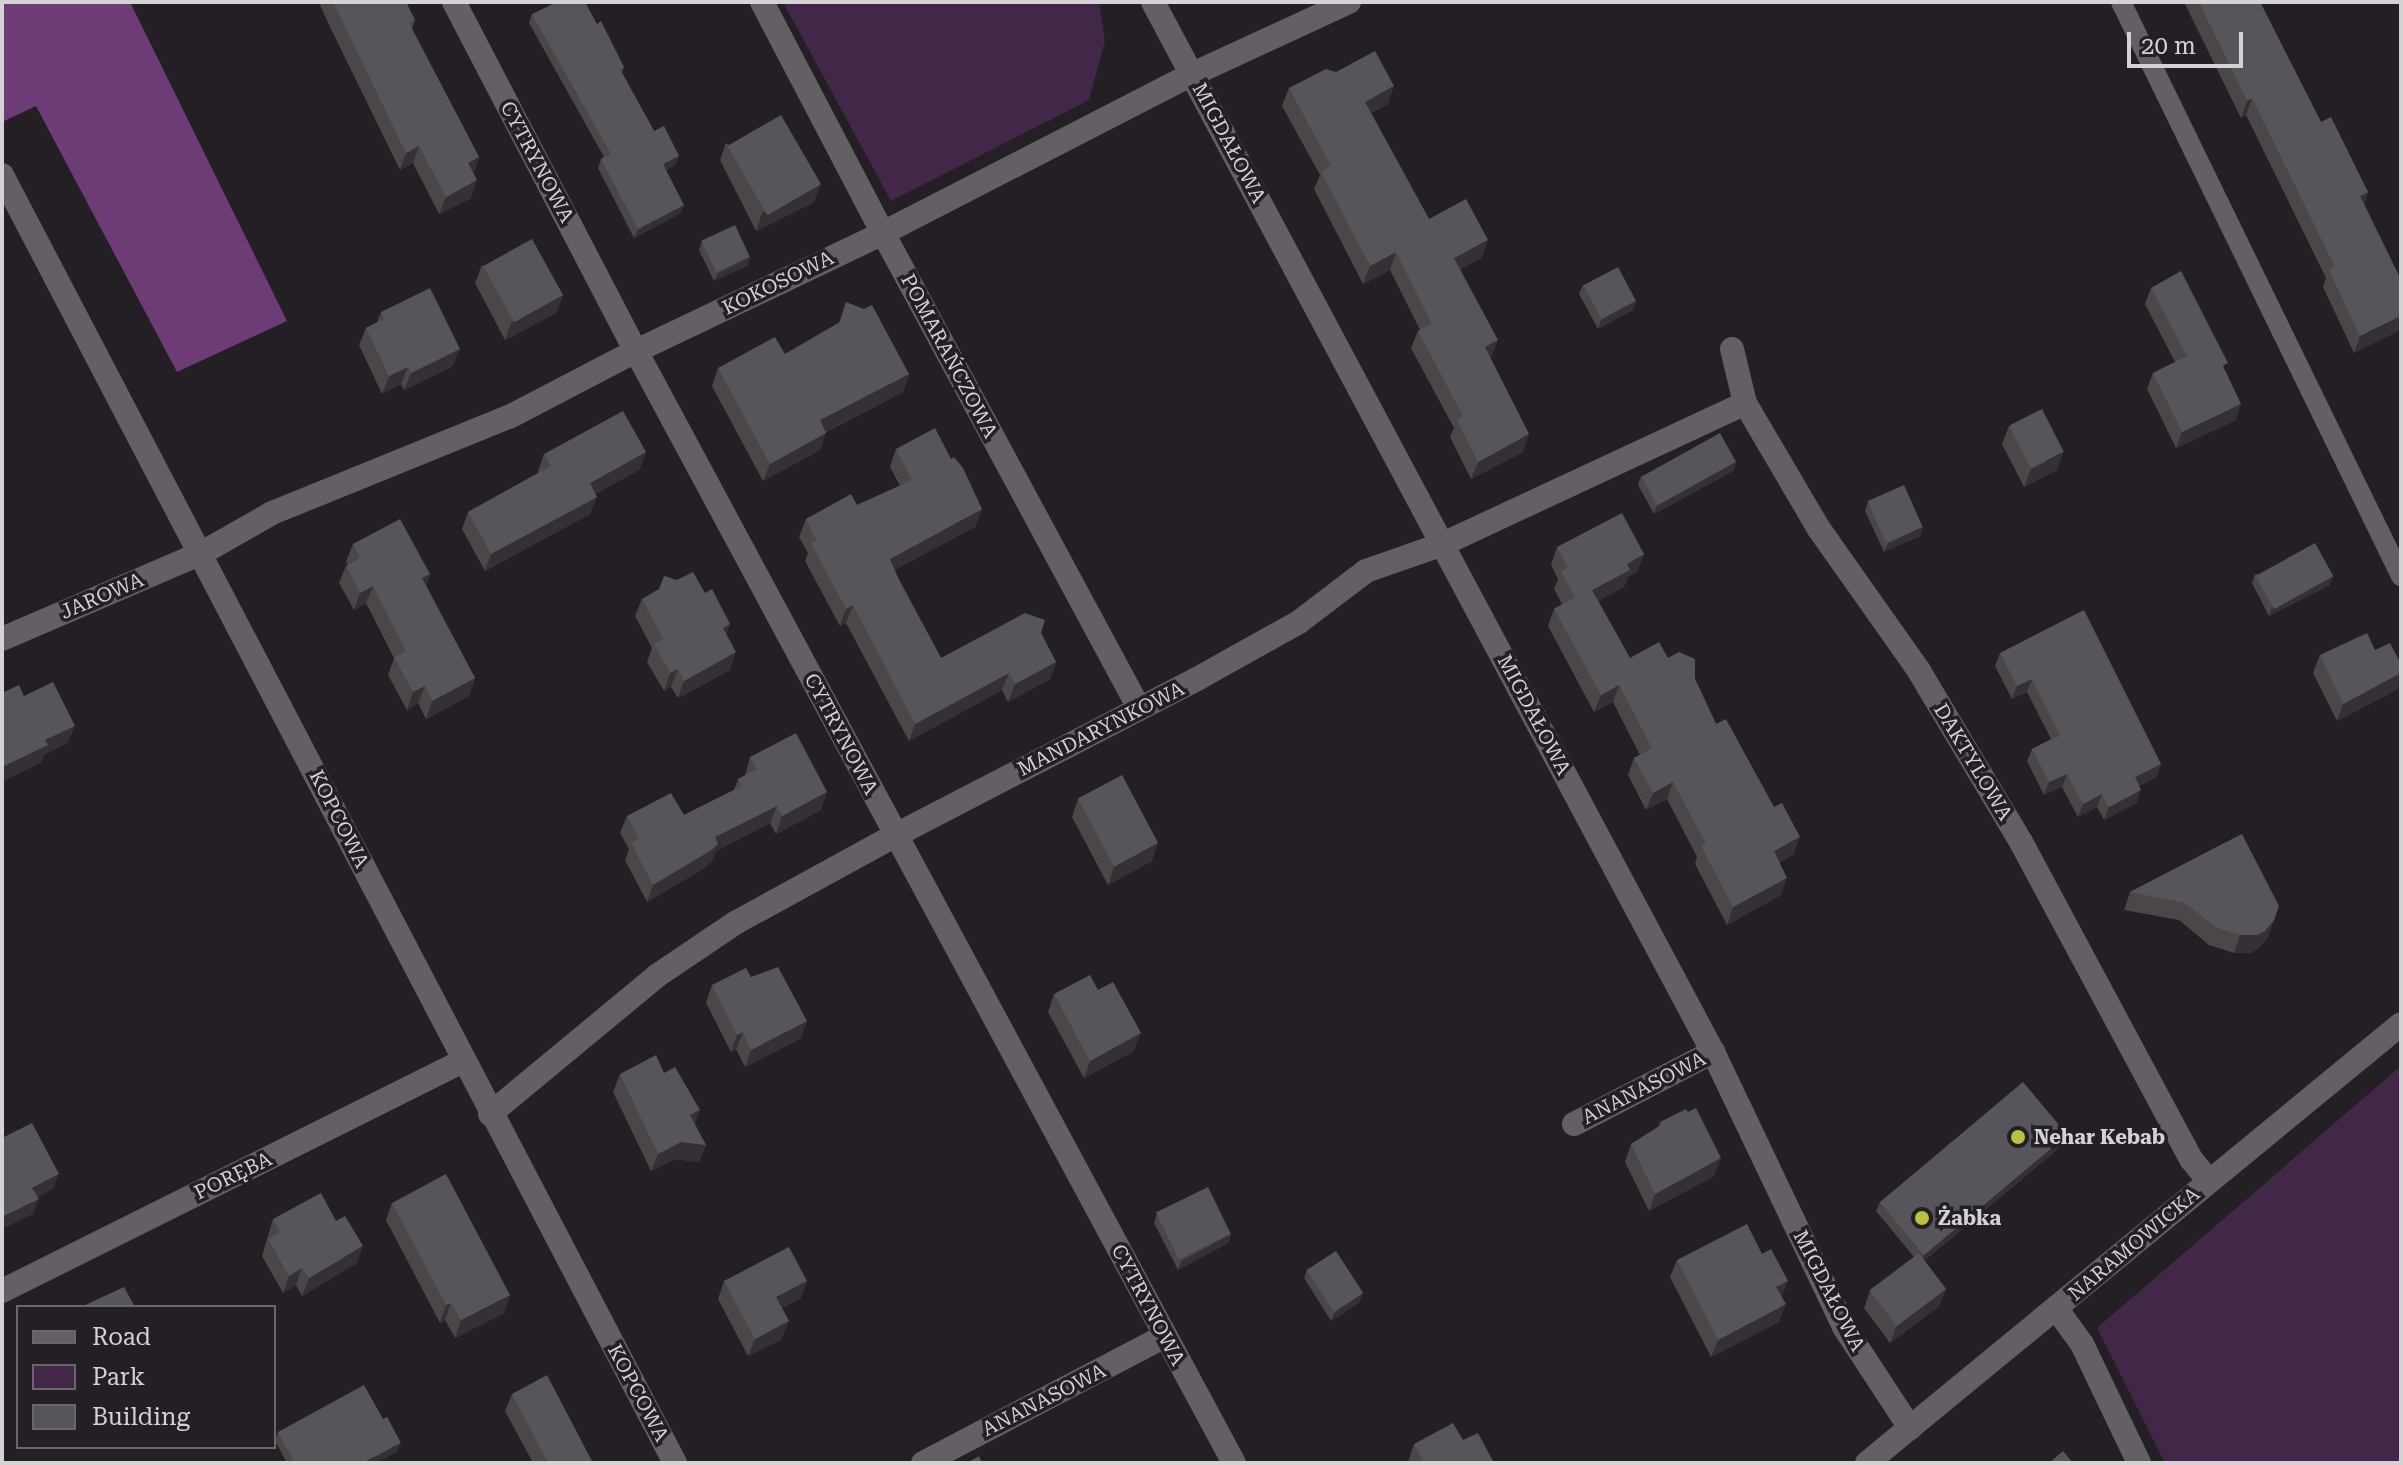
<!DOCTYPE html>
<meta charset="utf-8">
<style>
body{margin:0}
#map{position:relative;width:2403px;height:1465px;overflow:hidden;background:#231f24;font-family:"Roboto Serif",serif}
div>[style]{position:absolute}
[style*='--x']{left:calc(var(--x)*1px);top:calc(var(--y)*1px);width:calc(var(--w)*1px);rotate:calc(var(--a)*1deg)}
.green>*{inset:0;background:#432748}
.forest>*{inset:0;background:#6d3c76}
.lane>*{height:20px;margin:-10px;padding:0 10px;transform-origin:10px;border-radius:10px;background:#645f65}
.street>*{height:24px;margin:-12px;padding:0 12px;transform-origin:12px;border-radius:12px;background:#645f65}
.secondary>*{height:24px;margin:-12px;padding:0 12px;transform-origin:12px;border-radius:12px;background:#645f65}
.wall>*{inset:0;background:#4a464a}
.shaded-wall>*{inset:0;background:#343035}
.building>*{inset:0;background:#58555a;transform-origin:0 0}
.dots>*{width:22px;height:22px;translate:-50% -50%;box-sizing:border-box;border:4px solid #231f24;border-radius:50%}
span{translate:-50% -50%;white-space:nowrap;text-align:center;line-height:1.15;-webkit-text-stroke:7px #231f24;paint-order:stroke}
.street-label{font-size:20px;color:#d5d2d6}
.poi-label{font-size:20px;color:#d5d2d6;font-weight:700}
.left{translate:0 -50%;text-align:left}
.frame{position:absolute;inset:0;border:4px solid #d5d2d6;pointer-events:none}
.legend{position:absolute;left:16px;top:1305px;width:260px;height:144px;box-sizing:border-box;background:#231f24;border:2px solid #6a676b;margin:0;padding:10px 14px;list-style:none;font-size:24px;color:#d5d2d6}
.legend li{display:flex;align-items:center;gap:16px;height:40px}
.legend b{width:40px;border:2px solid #6a676b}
.scale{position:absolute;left:2127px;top:32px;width:116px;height:36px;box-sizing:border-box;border:4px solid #d5d2d6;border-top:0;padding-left:10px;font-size:24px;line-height:28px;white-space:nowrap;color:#d5d2d6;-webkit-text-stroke:6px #231f24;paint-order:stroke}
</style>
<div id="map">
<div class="green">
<i style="clip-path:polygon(783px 2px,1099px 2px,1105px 41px,1089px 100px,891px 201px)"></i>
<i style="clip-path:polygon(2401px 1066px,2401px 1463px,2165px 1463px,2097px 1328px)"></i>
</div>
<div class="forest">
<i style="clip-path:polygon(2px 2px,130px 2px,287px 321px,177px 372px,36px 106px,2px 122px)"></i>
</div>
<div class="lane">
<i style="--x:2121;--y:2;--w:639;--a:64"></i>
</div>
<div class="street">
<i style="--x:454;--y:2;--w:394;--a:62.5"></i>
<i style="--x:636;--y:351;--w:1263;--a:61.73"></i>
<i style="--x:762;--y:2;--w:261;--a:62.4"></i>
<i style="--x:883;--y:233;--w:540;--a:61.68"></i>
<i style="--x:1153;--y:2;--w:1190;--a:61.93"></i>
<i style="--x:1713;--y:1052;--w:305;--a:64.5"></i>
<i style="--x:1844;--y:1327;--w:121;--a:56.8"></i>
<i style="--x:2;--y:175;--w:1453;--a:62.41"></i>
<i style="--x:1732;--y:349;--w:56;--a:76.5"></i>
<i style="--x:1745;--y:403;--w:146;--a:59.6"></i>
<i style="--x:1819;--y:529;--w:174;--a:54.8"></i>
<i style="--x:1919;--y:671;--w:199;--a:59.2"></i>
<i style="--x:2021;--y:842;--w:360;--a:61.8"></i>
<i style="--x:2191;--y:1159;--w:28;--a:51"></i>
<i style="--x:2;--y:639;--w:218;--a:-23.3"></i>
<i style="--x:202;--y:553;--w:81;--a:-29.7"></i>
<i style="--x:272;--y:513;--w:256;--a:-22.1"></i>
<i style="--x:509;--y:417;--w:143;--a:-27.5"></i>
<i style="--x:636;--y:351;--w:274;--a:-25.5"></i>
<i style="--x:883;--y:233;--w:348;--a:-27.2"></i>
<i style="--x:1193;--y:74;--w:172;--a:-24.8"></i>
<i style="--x:490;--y:1114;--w:218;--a:-39.6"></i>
<i style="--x:658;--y:975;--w:93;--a:-34"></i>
<i style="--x:735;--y:923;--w:183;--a:-28.7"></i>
<i style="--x:896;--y:835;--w:339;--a:-27.4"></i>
<i style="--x:1197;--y:679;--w:117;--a:-29.2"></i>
<i style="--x:1299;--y:622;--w:84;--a:-37.3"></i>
<i style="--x:1366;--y:571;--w:82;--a:-19.3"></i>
<i style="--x:1443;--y:544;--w:333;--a:-25"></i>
<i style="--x:1574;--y:1124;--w:157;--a:-27.4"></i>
<i style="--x:2;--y:1291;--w:515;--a:-26.52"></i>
<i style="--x:2056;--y:1308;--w:44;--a:54.2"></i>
<i style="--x:2082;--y:1344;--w:132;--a:64.4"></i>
<i style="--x:923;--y:1463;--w:273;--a:-27.7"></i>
</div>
<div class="secondary">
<i style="--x:1867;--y:1463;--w:691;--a:-39.42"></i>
</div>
<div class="wall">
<i style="clip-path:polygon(321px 2px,406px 2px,415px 20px,412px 29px,479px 157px,473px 174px,471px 198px,439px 214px,413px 163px,400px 170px,330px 27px,320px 5px)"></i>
<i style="clip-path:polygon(2184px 2px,2260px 2px,2321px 122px,2368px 192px,2364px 204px,2401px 280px,2354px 353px,2323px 287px,2326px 278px,2246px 115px,2241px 118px)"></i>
<i style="clip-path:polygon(532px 14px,597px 24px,624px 67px,622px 73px,654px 131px,675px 165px,666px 170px,681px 213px,634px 238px,598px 168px,601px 159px,604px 157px,529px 23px)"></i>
<i style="clip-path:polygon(1336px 72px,1388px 104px,1371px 113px,1429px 219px,1482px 258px,1460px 269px,1523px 452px,1471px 479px,1450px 437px,1454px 428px,1411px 348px,1418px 331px,1420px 330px,1390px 270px,1363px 284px,1314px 189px,1320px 175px,1282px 106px,1289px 88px)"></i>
<i style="clip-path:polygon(726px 143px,814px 202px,756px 231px,720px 160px)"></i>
<i style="clip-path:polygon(702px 241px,750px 257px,747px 266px,714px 281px,699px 250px)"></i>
<i style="clip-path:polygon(482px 265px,563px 295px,556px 313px,505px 340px,475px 283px)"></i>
<i style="clip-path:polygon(1583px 285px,1636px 301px,1633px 310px,1598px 329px,1579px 294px)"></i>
<i style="clip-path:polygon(2151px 288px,2236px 420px,2176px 448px,2147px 389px,2153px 373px,2175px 362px,2145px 304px)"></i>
<i style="clip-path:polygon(846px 302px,909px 374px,903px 392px,826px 432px,820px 450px,763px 481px,712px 386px,718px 368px,785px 354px,839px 323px)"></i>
<i style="clip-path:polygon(381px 312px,453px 366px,404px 390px,401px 384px,382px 394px,359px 345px,366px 328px,377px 322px)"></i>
<i style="clip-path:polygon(2009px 426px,2057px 470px,2024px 487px,2002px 444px)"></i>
<i style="clip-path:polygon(896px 449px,951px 459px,982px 509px,975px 527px,894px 570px,941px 658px,1041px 633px,1056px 662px,1050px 679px,1008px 702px,1002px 690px,909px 741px,846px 623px,840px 626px,805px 561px,808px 553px,799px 537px,806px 519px,857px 505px,900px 486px,890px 467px)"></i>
<i style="clip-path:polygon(646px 452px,639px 470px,595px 494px,590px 514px,485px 571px,462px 529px,468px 512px,538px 473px,538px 471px,544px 454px)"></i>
<i style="clip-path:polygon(1736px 462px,1733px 471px,1654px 514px,1638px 485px,1641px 476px)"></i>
<i style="clip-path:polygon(1868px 502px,1920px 536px,1884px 552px,1865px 511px)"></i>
<i style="clip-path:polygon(353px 544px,430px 574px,426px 586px,475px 678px,469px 696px,426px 719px,418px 703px,407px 710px,388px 675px,394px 658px,366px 603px,354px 610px,339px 583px,346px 566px,348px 565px,346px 562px)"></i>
<i style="clip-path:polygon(1557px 547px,1644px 554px,1637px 572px,1628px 577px,1624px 587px,1598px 601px,1630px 658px,1668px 658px,1695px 679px,1716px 724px,1794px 854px,1780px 862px,1781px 895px,1727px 925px,1695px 864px,1697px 857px,1667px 799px,1646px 810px,1628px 775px,1634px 758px,1640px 755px,1613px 702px,1594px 712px,1548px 626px,1554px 609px,1562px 604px,1554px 589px,1558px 579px,1551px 565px)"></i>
<i style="clip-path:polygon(2255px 574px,2330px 585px,2269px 616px,2252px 583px)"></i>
<i style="clip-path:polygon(705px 593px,730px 624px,726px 634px,730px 670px,678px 698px,671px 687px,664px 691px,647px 662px,652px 648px,635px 616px,642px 599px)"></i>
<i style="clip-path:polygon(2000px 653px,2161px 764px,2156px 777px,2139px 786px,2137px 803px,2104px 820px,2097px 807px,2078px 817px,2062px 787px,2044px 795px,2027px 761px,2032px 749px,2051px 739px,2027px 692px,2012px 699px,1995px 666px)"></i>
<i style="clip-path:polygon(2320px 655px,2398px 689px,2337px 721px,2313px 673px)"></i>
<i style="clip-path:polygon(750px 757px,821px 810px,776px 834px,770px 823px,716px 851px,712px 861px,703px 869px,647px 902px,625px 860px,629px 849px,620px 833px,627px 816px,684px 815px,734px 790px,738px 779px,745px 776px)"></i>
<i style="clip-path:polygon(1078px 799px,1152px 861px,1108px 885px,1072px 817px)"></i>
<i style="clip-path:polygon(2242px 834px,2268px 938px,2258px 948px,2251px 953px,2234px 953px,2209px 945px,2179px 920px,2124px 910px,2130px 892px)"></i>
<i style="clip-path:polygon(751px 977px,807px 1021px,800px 1039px,745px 1067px,736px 1049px,731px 1052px,706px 1003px,712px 985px)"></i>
<i style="clip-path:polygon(1054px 994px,1134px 1051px,1084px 1078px,1048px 1012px)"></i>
<i style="clip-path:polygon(664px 1073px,706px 1145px,699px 1162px,675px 1159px,651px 1171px,613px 1092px,620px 1074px)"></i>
<i style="clip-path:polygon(1660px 1122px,1714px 1176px,1649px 1211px,1625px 1162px,1631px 1144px,1658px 1127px)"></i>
<i style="clip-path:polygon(2064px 1144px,1924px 1261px,1946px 1289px,1939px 1306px,1890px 1343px,1864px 1308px,1870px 1291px,1914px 1257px,1876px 1211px,1880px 1202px)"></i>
<i style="clip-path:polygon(392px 1203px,510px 1295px,504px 1313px,455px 1338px,445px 1320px,440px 1323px,386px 1220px)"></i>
<i style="clip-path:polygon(1157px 1214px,1231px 1234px,1228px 1243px,1178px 1270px,1154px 1223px)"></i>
<i style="clip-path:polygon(273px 1219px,357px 1263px,302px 1296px,296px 1285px,283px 1293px,262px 1256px)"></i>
<i style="clip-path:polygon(1677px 1260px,1782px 1297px,1779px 1322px,1711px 1357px,1670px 1277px)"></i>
<i style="clip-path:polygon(1307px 1270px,1360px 1302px,1331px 1321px,1304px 1278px)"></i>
<i style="clip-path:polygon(724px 1281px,801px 1298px,782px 1308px,782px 1339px,748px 1356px,718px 1299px)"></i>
<i style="clip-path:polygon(512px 1394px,593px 1463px,533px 1463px,505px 1411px)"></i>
<i style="clip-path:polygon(278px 1432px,397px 1452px,376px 1463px,287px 1463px,275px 1441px)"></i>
<i style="clip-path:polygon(1463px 1440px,1494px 1463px,1408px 1463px,1408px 1462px,1414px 1444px)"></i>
</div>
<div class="shaded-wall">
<i style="clip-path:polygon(1394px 86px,1388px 104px,1358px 119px,1365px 102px)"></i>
<i style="clip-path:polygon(2252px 98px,2246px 115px,2241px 118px,2247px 101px)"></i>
<i style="clip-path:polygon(419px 146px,413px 163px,400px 170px,406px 153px)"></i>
<i style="clip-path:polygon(679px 156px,675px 165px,660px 173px,663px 164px)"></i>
<i style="clip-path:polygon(479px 157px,473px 174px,468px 163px)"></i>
<i style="clip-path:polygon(477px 180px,471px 198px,439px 214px,446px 197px)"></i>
<i style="clip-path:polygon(821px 184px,814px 202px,756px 231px,762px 213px)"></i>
<i style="clip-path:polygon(2368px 192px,2362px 209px,2360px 196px)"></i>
<i style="clip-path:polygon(684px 205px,681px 213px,634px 238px,638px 229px)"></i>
<i style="clip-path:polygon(1488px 240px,1482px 258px,1448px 276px,1454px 258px)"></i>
<i style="clip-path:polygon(1396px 252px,1390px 270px,1363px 284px,1370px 266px)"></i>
<i style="clip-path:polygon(750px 257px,747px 266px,714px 281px,718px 273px)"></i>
<i style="clip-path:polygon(563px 295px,556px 313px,505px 340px,511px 322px)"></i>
<i style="clip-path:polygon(1636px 301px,1633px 310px,1598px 329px,1601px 320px)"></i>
<i style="clip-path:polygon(2401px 316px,2401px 330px,2354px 353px,2360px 336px)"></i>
<i style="clip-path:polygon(1498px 340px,1491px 358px,1479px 364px,1485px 347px)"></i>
<i style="clip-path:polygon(460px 349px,453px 366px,404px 390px,411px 373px)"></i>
<i style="clip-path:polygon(408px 367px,401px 384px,382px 394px,389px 376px)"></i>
<i style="clip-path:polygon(909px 374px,903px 392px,813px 438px,820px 420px)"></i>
<i style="clip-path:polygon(2241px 404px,2236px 420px,2176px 448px,2182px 432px)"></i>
<i style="clip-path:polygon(826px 433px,820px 450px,763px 481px,770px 464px)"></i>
<i style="clip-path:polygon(1529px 434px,1523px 452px,1471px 479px,1478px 462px)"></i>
<i style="clip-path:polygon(646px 452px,639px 470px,583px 500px,590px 483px)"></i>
<i style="clip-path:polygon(2064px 452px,2057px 470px,2024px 487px,2031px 469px)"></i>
<i style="clip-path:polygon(1736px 462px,1733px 471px,1654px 514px,1657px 505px)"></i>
<i style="clip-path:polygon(597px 497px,590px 514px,485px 571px,491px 554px)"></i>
<i style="clip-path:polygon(982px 509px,975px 527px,883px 576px,890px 559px)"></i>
<i style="clip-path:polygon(1923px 527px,1920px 536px,1884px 552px,1888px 543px)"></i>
<i style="clip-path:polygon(1644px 554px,1637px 572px,1628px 577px,1624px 587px,1586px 608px,1592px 590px,1627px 564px)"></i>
<i style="clip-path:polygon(430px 574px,423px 592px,422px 578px)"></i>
<i style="clip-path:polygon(2333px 576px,2330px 585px,2269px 616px,2272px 607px)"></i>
<i style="clip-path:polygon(373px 586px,366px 603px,354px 610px,360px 593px)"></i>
<i style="clip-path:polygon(853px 605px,846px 623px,840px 626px,846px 609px)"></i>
<i style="clip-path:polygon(730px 624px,724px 641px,723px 628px)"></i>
<i style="clip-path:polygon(736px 652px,730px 670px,678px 698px,684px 681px)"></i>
<i style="clip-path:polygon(1056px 662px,1050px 679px,1008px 702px,1015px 684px)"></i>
<i style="clip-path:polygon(678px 669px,671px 687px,664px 691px,670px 673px)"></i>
<i style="clip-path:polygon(1009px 673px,1002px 690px,909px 741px,915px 724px)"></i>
<i style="clip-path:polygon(2401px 673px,2401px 680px,2398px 689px,2337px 721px,2343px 704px)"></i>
<i style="clip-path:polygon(475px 678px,469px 696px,426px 719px,432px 701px)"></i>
<i style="clip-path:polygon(2032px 679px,2027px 692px,2012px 699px,2017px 686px)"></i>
<i style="clip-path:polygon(1619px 685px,1613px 702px,1594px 712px,1601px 695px)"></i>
<i style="clip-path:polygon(425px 686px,418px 703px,407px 710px,413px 692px)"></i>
<i style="clip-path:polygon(75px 726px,68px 743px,44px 755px,41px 763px,2px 782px,2px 767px,45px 740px)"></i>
<i style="clip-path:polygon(2161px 764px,2156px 777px,2130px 790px,2135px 777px)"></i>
<i style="clip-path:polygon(2067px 774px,2062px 787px,2044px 795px,2049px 782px)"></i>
<i style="clip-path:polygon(1673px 782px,1667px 799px,1646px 810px,1653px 793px)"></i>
<i style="clip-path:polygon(2141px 790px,2137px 803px,2104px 820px,2109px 807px)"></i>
<i style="clip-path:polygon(827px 792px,821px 810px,776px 834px,782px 816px)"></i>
<i style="clip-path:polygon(2102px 794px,2097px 807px,2078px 817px,2083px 804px)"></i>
<i style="clip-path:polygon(777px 806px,770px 823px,716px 851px,712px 861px,703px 869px,647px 902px,653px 885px,715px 837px)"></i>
<i style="clip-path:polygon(1800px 837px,1794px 854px,1768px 869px,1774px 851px)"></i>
<i style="clip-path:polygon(1158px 843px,1152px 861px,1108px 885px,1114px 867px)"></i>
<i style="clip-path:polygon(1787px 878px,1781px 895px,1727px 925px,1733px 907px)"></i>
<i style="clip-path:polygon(2274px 920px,2268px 938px,2258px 948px,2251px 953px,2234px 953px,2240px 935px)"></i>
<i style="clip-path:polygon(807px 1021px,800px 1039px,745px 1067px,751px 1050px)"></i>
<i style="clip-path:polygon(743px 1032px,736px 1049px,731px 1052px,737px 1035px)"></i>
<i style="clip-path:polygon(1141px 1033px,1134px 1051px,1084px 1078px,1090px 1061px)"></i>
<i style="clip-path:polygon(700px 1110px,694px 1128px,690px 1115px)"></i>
<i style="clip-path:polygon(2067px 1135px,2064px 1144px,1920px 1264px,1924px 1255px)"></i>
<i style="clip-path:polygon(681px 1142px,706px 1145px,699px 1162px,675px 1159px,651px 1171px,658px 1154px)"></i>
<i style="clip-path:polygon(1721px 1158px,1714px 1176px,1649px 1211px,1655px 1194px)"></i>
<i style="clip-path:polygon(59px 1174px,53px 1189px,27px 1203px,32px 1188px)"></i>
<i style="clip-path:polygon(39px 1199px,33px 1214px,2px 1229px,2px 1217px)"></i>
<i style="clip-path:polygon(1231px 1234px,1228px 1243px,1178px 1270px,1181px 1261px)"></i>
<i style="clip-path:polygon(363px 1246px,357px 1263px,302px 1296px,309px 1278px)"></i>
<i style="clip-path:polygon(302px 1268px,296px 1285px,283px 1293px,289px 1276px)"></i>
<i style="clip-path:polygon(807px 1281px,801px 1298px,770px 1314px,776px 1297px)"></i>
<i style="clip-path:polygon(1788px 1281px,1781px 1299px,1776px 1287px)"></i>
<i style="clip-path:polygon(1946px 1289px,1939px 1306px,1890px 1343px,1897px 1325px)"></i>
<i style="clip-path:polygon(1363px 1293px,1360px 1302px,1331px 1321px,1335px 1312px)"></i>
<i style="clip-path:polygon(510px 1295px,504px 1313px,455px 1338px,461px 1320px)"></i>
<i style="clip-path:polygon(451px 1303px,445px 1320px,440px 1323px,446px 1305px)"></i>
<i style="clip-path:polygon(1786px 1304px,1779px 1322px,1711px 1357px,1718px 1340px)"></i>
<i style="clip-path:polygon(789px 1321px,782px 1339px,748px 1356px,755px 1339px)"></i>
<i style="clip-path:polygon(401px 1443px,397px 1452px,376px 1463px,362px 1463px)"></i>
</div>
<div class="building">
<i style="clip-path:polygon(333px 2px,406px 2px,415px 20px,409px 23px,479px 157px,468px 163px,477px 180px,446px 197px,419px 146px,406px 153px)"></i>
<i style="clip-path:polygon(557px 2px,585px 2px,597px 24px,601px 21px,624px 67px,620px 69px,654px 131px,664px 126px,679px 156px,663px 164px,684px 205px,638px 229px,601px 159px,611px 154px,532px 14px)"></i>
<i style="clip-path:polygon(2199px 2px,2260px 2px,2321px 122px,2331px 117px,2368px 192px,2360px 196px,2401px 280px,2401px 316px,2360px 336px,2329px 270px,2335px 267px,2252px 98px,2247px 101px)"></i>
<i style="clip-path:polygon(1375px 51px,1394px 86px,1365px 102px,1429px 219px,1466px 199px,1488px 240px,1454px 258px,1498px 340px,1485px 347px,1529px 434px,1478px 462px,1457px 420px,1463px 416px,1418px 331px,1432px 324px,1396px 252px,1370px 266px,1321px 172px,1331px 166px,1289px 88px,1326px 69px,1336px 72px)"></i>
<i style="left:781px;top:115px;width:80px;height:62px;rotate:60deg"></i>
<i style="left:735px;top:225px;width:35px;height:37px;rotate:65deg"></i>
<i style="left:532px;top:239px;width:64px;height:56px;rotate:61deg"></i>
<i style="left:1618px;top:267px;width:38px;height:39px;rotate:62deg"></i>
<i style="clip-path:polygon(2181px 271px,2228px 363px,2223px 366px,2241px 404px,2182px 432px,2153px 373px,2187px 356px,2151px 288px)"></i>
<i style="clip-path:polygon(430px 288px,460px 349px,411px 373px,408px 367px,389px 376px,366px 328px,384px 319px,381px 312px)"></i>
<i style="clip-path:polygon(846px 302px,864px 309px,872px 305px,909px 374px,820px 420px,826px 433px,770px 464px,718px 368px,775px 337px,785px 354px,840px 322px)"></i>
<i style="left:2042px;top:409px;width:48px;height:37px;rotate:63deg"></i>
<i style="clip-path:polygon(623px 411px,646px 452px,590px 483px,597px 497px,491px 554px,468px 512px,551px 466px,544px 454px)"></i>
<i style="clip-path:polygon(935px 428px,951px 459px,954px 457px,963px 468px,982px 509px,890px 559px,899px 580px,941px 658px,1025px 613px,1045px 620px,1041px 633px,1056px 662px,1015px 684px,1009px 673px,915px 724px,853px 605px,846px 609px,811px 543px,817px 541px,806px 519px,851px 494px,857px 505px,912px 480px,896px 449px)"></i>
<i style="left:1720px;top:433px;width:33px;height:90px;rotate:61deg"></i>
<i style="left:1904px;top:485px;width:46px;height:40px;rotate:66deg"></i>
<i style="clip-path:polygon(1622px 513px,1644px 554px,1627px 564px,1630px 570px,1592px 590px,1630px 658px,1659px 642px,1668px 658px,1679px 652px,1695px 659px,1695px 679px,1716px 724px,1726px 719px,1774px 807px,1782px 803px,1800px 837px,1774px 851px,1787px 878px,1733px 907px,1701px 846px,1706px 844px,1673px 782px,1653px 793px,1634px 758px,1652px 748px,1619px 685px,1601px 695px,1554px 609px,1575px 598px,1561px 571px,1568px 568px,1557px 547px)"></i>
<i style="clip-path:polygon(400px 519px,430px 574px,422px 578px,475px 678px,432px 701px,425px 686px,413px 692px,394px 657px,406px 651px,373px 586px,360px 593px,346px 566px,360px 558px,353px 544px)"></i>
<i style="left:2315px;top:543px;width:38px;height:68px;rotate:61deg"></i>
<i style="clip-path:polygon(693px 572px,705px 593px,712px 589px,730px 624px,723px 628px,736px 652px,684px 681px,678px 669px,670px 673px,654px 644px,663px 639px,642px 599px,659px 589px,664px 576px,677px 580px)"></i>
<i style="clip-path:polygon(2084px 610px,2161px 764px,2135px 777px,2141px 790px,2109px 807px,2102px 794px,2083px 804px,2067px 774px,2049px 782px,2032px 749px,2060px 735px,2032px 679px,2017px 686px,2000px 653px)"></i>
<i style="clip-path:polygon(2367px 633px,2375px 650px,2390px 643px,2401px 664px,2401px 673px,2343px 704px,2320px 655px)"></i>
<i style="clip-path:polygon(53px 682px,75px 726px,45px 740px,48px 745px,2px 767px,2px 693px,19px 685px,24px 696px)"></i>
<i style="clip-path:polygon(796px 733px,827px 792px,782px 816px,777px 806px,715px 837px,718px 844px,710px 851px,653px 885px,631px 843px,639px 839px,627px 816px,671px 793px,684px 815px,742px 786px,738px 779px,757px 769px,750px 757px)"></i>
<i style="left:1122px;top:775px;width:77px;height:50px;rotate:62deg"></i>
<i style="clip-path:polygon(2242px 834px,2279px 906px,2274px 920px,2265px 931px,2257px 935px,2240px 935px,2215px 927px,2185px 903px,2130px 892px)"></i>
<i style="clip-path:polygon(778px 967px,807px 1021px,751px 1050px,743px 1032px,737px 1035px,712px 985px,746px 968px,751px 977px)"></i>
<i style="clip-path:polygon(1090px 975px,1098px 990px,1113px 982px,1141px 1033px,1090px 1061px,1054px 994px)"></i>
<i style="clip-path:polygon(656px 1055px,664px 1073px,675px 1067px,700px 1110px,690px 1115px,706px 1145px,681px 1142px,658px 1154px,620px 1074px)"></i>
<i style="left:2023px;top:1082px;width:69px;height:187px;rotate:50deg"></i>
<i style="clip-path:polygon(1696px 1108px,1721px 1158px,1655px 1194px,1631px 1144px,1661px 1125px,1660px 1122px,1686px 1109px,1688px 1112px)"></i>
<i style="clip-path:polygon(32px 1123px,59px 1174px,32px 1188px,39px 1199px,2px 1217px,2px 1138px)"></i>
<i style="clip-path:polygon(446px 1174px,510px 1295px,461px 1320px,451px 1303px,446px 1305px,392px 1203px)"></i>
<i style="left:1208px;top:1187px;width:52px;height:58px;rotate:64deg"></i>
<i style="clip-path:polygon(321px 1193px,336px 1221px,345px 1216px,363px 1246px,309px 1278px,302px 1268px,289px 1276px,268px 1239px,280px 1232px,273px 1219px)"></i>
<i style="clip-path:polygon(1747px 1224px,1762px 1254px,1771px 1249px,1788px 1281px,1776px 1287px,1786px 1304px,1718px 1340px,1677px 1260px)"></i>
<i style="clip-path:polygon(789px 1247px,807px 1281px,776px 1297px,789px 1321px,755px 1339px,724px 1281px)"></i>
<i style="left:1336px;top:1251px;width:50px;height:35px;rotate:57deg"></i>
<i style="left:1919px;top:1253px;width:45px;height:62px;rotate:53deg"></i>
<i style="clip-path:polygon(124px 1287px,135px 1307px,81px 1307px)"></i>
<i style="clip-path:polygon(547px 1375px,593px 1463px,548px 1463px,512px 1394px)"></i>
<i style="clip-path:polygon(364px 1385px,383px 1419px,387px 1417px,401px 1443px,362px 1463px,295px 1463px,278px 1432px)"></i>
<i style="clip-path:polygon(1453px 1423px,1463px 1440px,1478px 1433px,1494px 1463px,1424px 1463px,1414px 1444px)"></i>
<i style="clip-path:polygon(2063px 1451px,2073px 1463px,2049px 1463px)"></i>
<i style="clip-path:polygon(979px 1456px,982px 1463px,967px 1463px)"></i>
</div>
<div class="dots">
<i style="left:2018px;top:1137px;background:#bbc044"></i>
<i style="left:1922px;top:1218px;background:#bbc044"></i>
</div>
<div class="street-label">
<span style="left:1229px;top:143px;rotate:62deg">MIGDAŁOWA</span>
<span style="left:537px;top:162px;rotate:62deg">CYTRYNOWA</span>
<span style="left:778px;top:283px;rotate:-26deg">KOKOSOWA</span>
<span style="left:949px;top:356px;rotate:62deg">POMARAŃCZOWA</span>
<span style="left:102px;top:596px;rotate:-23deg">JAROWA</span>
<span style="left:1534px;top:715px;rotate:62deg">MIGDAŁOWA</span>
<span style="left:1101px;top:729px;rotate:-27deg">MANDARYNKOWA</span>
<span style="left:841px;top:734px;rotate:62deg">CYTRYNOWA</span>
<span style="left:1973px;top:762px;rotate:59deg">DAKTYLOWA</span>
<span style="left:339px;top:819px;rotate:63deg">KOPCOWA</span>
<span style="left:1644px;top:1088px;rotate:-27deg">ANANASOWA</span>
<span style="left:233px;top:1176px;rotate:-26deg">PORĘBA</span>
<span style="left:2134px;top:1244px;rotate:-40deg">NARAMOWICKA</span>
<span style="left:1829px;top:1291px;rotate:63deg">MIGDAŁOWA</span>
<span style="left:1148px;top:1305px;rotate:62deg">CYTRYNOWA</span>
<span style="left:638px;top:1393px;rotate:62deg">KOPCOWA</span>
<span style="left:1044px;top:1400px;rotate:-27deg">ANANASOWA</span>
</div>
<div class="poi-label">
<span class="left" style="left:2034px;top:1137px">Nehar Kebab</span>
<span class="left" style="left:1938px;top:1218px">Żabka</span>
</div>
<div class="frame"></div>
<ul class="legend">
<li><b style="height:10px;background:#645f65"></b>Road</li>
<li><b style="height:22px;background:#432748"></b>Park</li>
<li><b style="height:22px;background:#58555a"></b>Building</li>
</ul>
<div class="scale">20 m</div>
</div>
